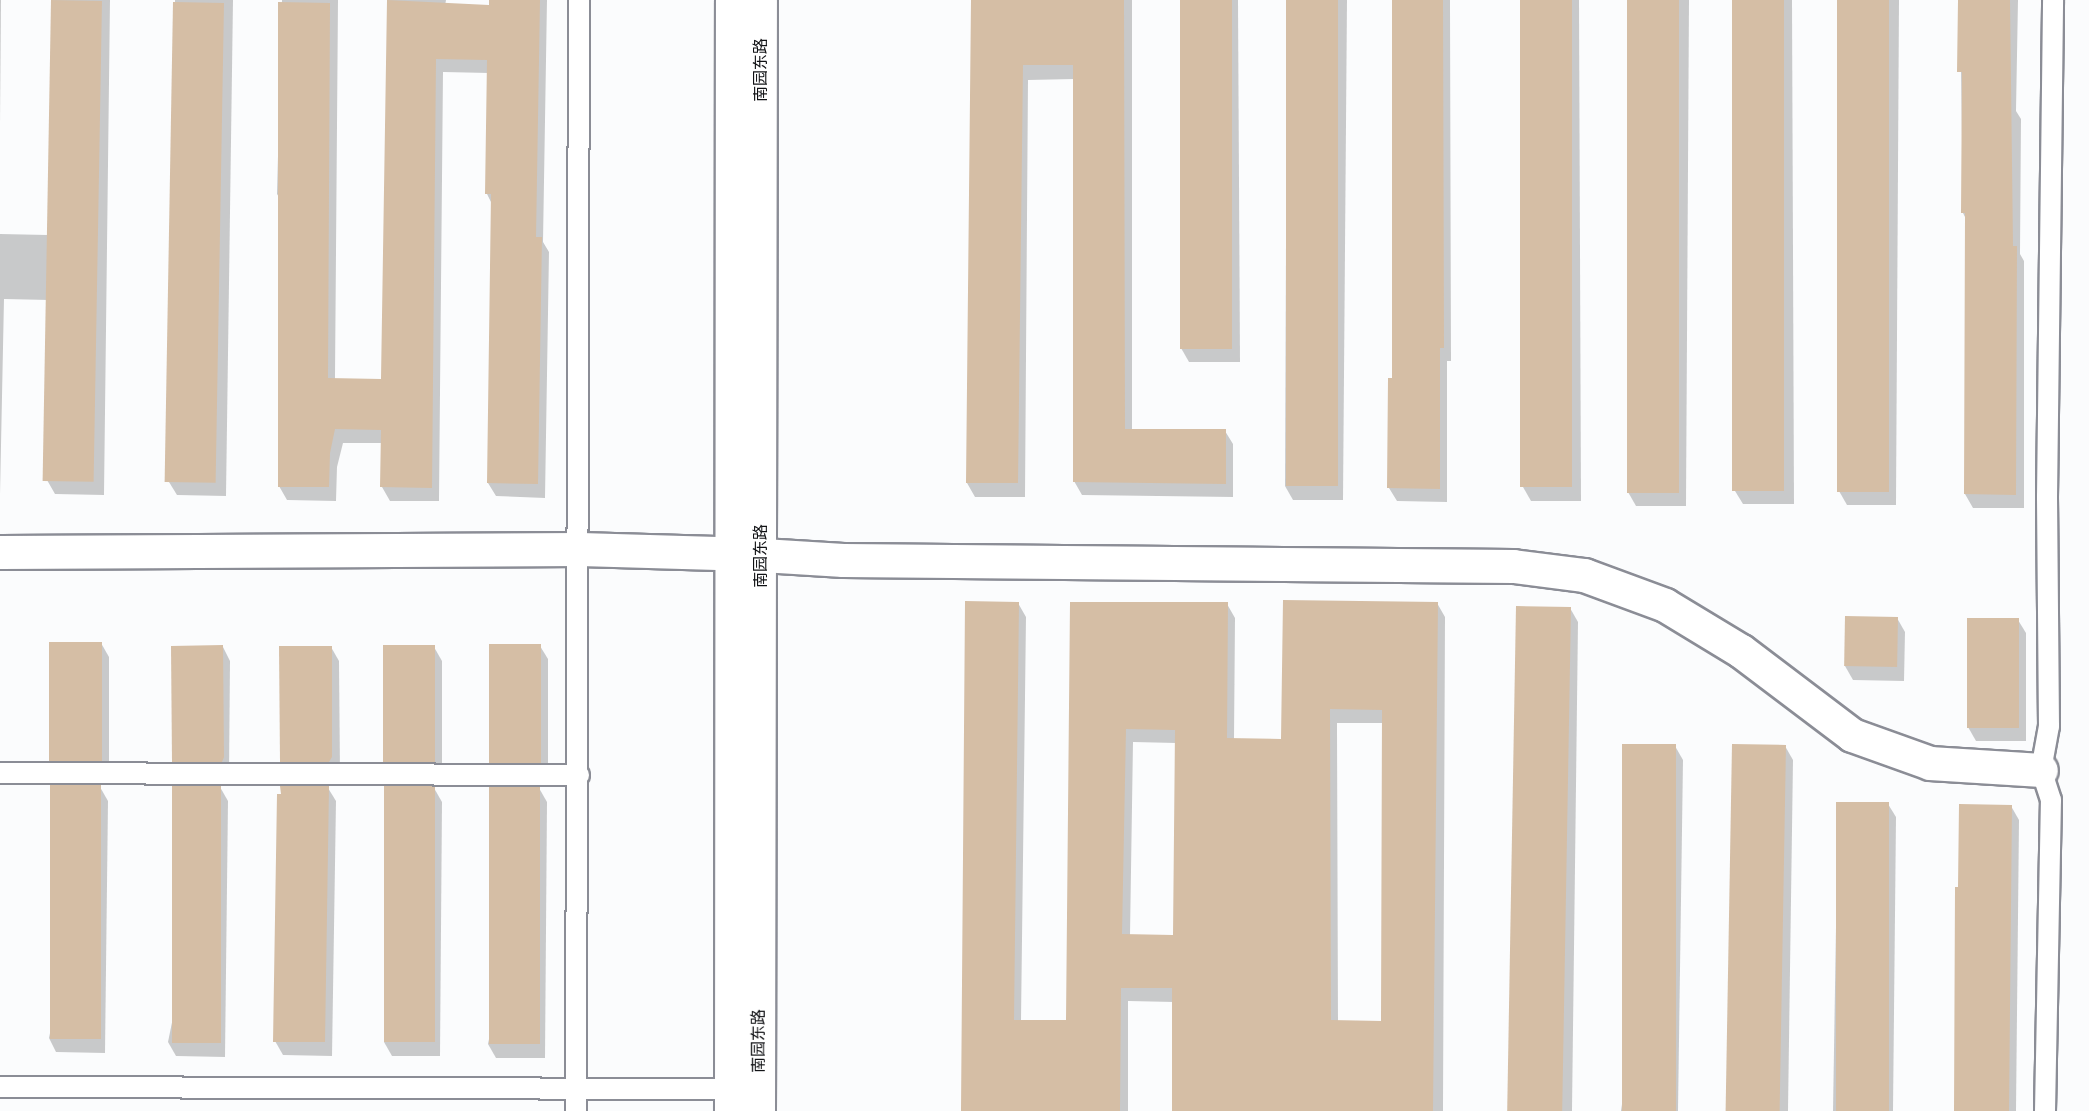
<!DOCTYPE html>
<meta charset="utf-8">
<style>
body{margin:0}
#map{position:relative;width:2089px;height:1111px;overflow:hidden;background:#fbfcfd;font-family:"Alegreya Sans","Noto Sans SC",sans-serif}
div>[style]{position:absolute}
[style*='--x']{left:calc(var(--x)*1px);top:calc(var(--y)*1px);width:calc(var(--w)*1px);rotate:calc(var(--a)*1deg)}
.shadow>*{inset:0;background:#0003}
.building>*{inset:0;background:#d5bea5;transform-origin:0 0}
.roads{filter:drop-shadow(2px 0 #8b8d96) drop-shadow(-2px 0 #8b8d96) drop-shadow(0 2px #8b8d96) drop-shadow(0 -2px #8b8d96)}
.lane>*{height:20px;margin:-10px;padding:0 10px;transform-origin:10px;border-radius:10px;background:#fff}
.street>*{height:33px;margin:-16.5px;padding:0 16.5px;transform-origin:16.5px;border-radius:16.5px;background:#fff}
.secondary>*{height:33px;margin:-16.5px;padding:0 16.5px;transform-origin:16.5px;border-radius:16.5px;background:#fff}
span{translate:-50% -50%;white-space:nowrap;text-align:center;line-height:1.15;-webkit-text-stroke:4.5px #fff;paint-order:stroke}
.street-label{font-size:16px;color:#101114}
</style>
<div id="map">
<div class="shadow">
<i style="clip-path:polygon(0 0,1px 0,0 124px)"></i>
<i style="clip-path:polygon(52px 0,110px 0,104px 495px,55px 494px,47px 480px,49px 300px,4px 299px,0 495px,0 234px,48px 235px)"></i>
<i style="clip-path:polygon(175px 0,233px 0,226px 496px,177px 495px,169px 482px)"></i>
<i style="clip-path:polygon(282px 0,338px 0,335px 379px,382px 380px,388px 0,446px 0,445px 6px,490px 6px,490px 0,547px 0,543px 242px,549px 252px,545px 498px,496px 496px,488px 483px,492px 204px,487px 194px,489px 73px,443px 72px,439px 501px,390px 501px,382px 487px,382px 443px,343px 443px,337px 467px,336px 501px,287px 500px,279px 486px,282px 202px,277px 194px)"></i>
<i style="clip-path:polygon(972px 0,1132px 0,1132px 431px,1225px 431px,1233px 444px,1233px 497px,1082px 495px,1074px 481px,1075px 79px,1028px 80px,1025px 497px,975px 497px,967px 483px)"></i>
<i style="clip-path:polygon(1182px 0,1238px 0,1240px 362px,1189px 362px,1181px 348px)"></i>
<i style="clip-path:polygon(1287px 0,1347px 0,1343px 500px,1293px 500px,1285px 486px)"></i>
<i style="clip-path:polygon(1394px 0,1450px 0,1451px 361px,1447px 361px,1447px 502px,1397px 501px,1389px 488px,1393px 380px)"></i>
<i style="clip-path:polygon(1523px 0,1579px 0,1581px 501px,1531px 501px,1523px 487px)"></i>
<i style="clip-path:polygon(1629px 0,1689px 0,1686px 506px,1636px 506px,1628px 492px)"></i>
<i style="clip-path:polygon(1735px 0,1792px 0,1794px 504px,1743px 504px,1735px 491px)"></i>
<i style="clip-path:polygon(1839px 0,1899px 0,1896px 505px,1847px 505px,1839px 491px)"></i>
<i style="clip-path:polygon(1960px 0,2018px 0,2016px 111px,2021px 119px,2020px 254px,2024px 261px,2024px 508px,1973px 508px,1965px 494px,1966px 219px,1963px 213px)"></i>
<i style="clip-path:polygon(evenodd,1018px 603px,1026px 617px,1021px 1022px,1067px 1022px,1071px 603px,1227px 604px,1235px 618px,1234px 740px,1283px 740px,1437px 603px,1445px 617px,1443px 1111px,1175px 1111px,1174px 1002px,1128px 1001px,1128px 1111px,963px 1111px,1018px 603px,1337px 723px,1384px 723px,1383px 1022px,1338px 1022px,1337px 723px,1018px 603px,1133px 742px,1176px 743px,1175px 936px,1130px 936px,1133px 742px)"></i>
<i style="clip-path:polygon(1570px 608px,1578px 622px,1572px 1111px,1512px 1111px)"></i>
<i style="clip-path:polygon(1846px 618px,1897px 618px,1905px 632px,1904px 681px,1853px 680px,1845px 666px)"></i>
<i style="clip-path:polygon(2018px 620px,2026px 633px,2026px 741px,1976px 741px,1968px 727px)"></i>
<i style="clip-path:polygon(101px 643px,109px 657px,109px 775px,60px 775px,52px 761px)"></i>
<i style="clip-path:polygon(540px 646px,548px 659px,548px 776px,499px 776px,491px 762px)"></i>
<i style="clip-path:polygon(223px 647px,230px 661px,229px 775px,182px 775px,174px 761px)"></i>
<i style="clip-path:polygon(331px 647px,339px 661px,340px 772px,290px 775px,282px 762px)"></i>
<i style="clip-path:polygon(434px 647px,442px 661px,442px 776px,394px 776px,386px 762px)"></i>
<i style="clip-path:polygon(1675px 746px,1683px 760px,1678px 1111px,1621px 1111px)"></i>
<i style="clip-path:polygon(1785px 746px,1793px 760px,1788px 1111px,1727px 1111px)"></i>
<i style="clip-path:polygon(100px 787px,108px 801px,105px 1053px,56px 1052px,49px 1038px)"></i>
<i style="clip-path:polygon(220px 787px,228px 801px,225px 1057px,176px 1056px,168px 1042px)"></i>
<i style="clip-path:polygon(328px 788px,336px 801px,332px 1056px,283px 1055px,275px 1041px)"></i>
<i style="clip-path:polygon(434px 788px,442px 802px,440px 1056px,392px 1056px,384px 1042px)"></i>
<i style="clip-path:polygon(539px 788px,547px 802px,545px 1058px,496px 1058px,488px 1044px)"></i>
<i style="clip-path:polygon(1838px 804px,1888px 804px,1896px 817px,1893px 1111px,1833px 1111px)"></i>
<i style="clip-path:polygon(2011px 806px,2019px 820px,2016px 1111px,1955px 1111px,1959px 889px)"></i>
</div>
<div class="building">
<i style="left:51px;top:0;width:51px;height:481px;rotate:1deg"></i>
<i style="clip-path:polygon(387px 0,489px 5px,489px 0,540px 0,536px 237px,542px 237px,538px 484px,487px 483px,491px 194px,485px 194px,487px 60px,436px 59px,432px 488px,380px 487px,381px 430px,335px 429px,330px 453px,329px 487px,278px 487px,278px 2px,330px 3px,328px 378px,381px 379px)"></i>
<i style="clip-path:polygon(971px 0,1124px 0,1125px 429px,1226px 429px,1226px 484px,1073px 482px,1073px 65px,1023px 65px,1018px 483px,966px 483px)"></i>
<i style="left:1180px;top:0;width:52px;height:349px"></i>
<i style="left:1286px;top:0;width:52px;height:486px"></i>
<i style="clip-path:polygon(1392px 0,1443px 0,1444px 348px,1440px 348px,1440px 489px,1387px 488px,1388px 378px,1392px 378px)"></i>
<i style="left:1520px;top:0;width:52px;height:487px"></i>
<i style="left:1627px;top:0;width:52px;height:493px"></i>
<i style="left:1732px;top:0;width:52px;height:491px"></i>
<i style="left:1837px;top:0;width:52px;height:492px"></i>
<i style="clip-path:polygon(1958px 0,2010px 0,2013px 246px,2017px 246px,2016px 495px,1964px 494px,1965px 213px,1961px 213px,1962px 72px,1957px 72px)"></i>
<i style="left:173px;top:2px;width:51px;height:480px;rotate:1deg"></i>
<i style="clip-path:polygon(evenodd,1283px 600px,1438px 602px,1433px 1111px,1172px 1111px,1172px 988px,1121px 988px,1120px 1111px,961px 1111px,965px 601px,1019px 602px,1014px 1020px,1066px 1020px,1070px 602px,1228px 602px,1227px 738px,1281px 739px,1283px 600px,1330px 709px,1382px 710px,1381px 1021px,1331px 1020px,1330px 709px,1283px 600px,1126px 729px,1175px 730px,1173px 935px,1122px 934px,1126px 729px)"></i>
<i style="left:1516px;top:606px;width:55px;height:505px;rotate:1deg"></i>
<i style="left:1845px;top:616px;width:53px;height:50px;rotate:1deg"></i>
<i style="left:1967px;top:618px;width:52px;height:110px"></i>
<i style="left:49px;top:642px;width:53px;height:119px"></i>
<i style="left:541px;top:644px;width:119px;height:52px;rotate:90deg"></i>
<i style="clip-path:polygon(223px 645px,224px 757px,222px 762px,172px 762px,171px 646px)"></i>
<i style="left:435px;top:645px;width:118px;height:52px;rotate:90deg"></i>
<i style="clip-path:polygon(279px 646px,332px 646px,332px 757px,329px 762px,280px 762px)"></i>
<i style="left:1622px;top:744px;width:54px;height:367px"></i>
<i style="left:1732px;top:744px;width:54px;height:367px;rotate:1deg"></i>
<i style="left:50px;top:785px;width:51px;height:254px"></i>
<i style="left:172px;top:786px;width:49px;height:257px"></i>
<i style="clip-path:polygon(280px 786px,329px 786px,325px 1042px,273px 1042px,277px 794px,281px 794px)"></i>
<i style="left:384px;top:786px;width:51px;height:256px"></i>
<i style="left:489px;top:787px;width:51px;height:257px"></i>
<i style="left:1836px;top:802px;width:53px;height:309px"></i>
<i style="clip-path:polygon(1959px 804px,2012px 805px,2009px 1111px,1954px 1111px,1955px 887px,1958px 887px)"></i>
</div>
<div class="roads">
<div class="lane">
<i style="--x:0;--y:773;--w:579;--a:0.2"></i>
<i style="--x:0;--y:1087;--w:732;--a:0.16"></i>
<i style="--x:576;--y:1111;--w:1111;--a:-89.85"></i>
<i style="--x:2045;--y:1111;--w:311;--a:-88.9"></i>
<i style="--x:2051;--y:800;--w:32;--a:-108"></i>
<i style="--x:2041;--y:770;--w:45;--a:-79.7"></i>
<i style="--x:2049;--y:726;--w:229;--a:-90.5"></i>
<i style="--x:2047;--y:497;--w:497;--a:-89.3"></i>
</div>
<div class="street">
<i style="--x:762;--y:555;--w:81;--a:3.5"></i>
<i style="--x:843;--y:560;--w:670;--a:0.51"></i>
<i style="--x:1513;--y:566;--w:72;--a:7.2"></i>
<i style="--x:1584;--y:575;--w:86;--a:20.3"></i>
<i style="--x:1665;--y:605;--w:89;--a:31.2"></i>
<i style="--x:1741;--y:651;--w:139;--a:37.1"></i>
<i style="--x:1852;--y:735;--w:83;--a:19.7"></i>
<i style="--x:1930;--y:763;--w:111;--a:3.6"></i>
</div>
<div class="secondary">
<i style="--x:0;--y:552;--w:580;--a:-0.3"></i>
<i style="--x:580;--y:549;--w:171;--a:1.7"></i>
<i style="--x:731;--y:1111;--w:1111;--a:-89.95"></i>
<i style="--x:758;--y:1111;--w:1111;--a:-89.9"></i>
</div>
</div>
<div class="street-label">
<span style="left:761px;top:70px;rotate:-90deg">南园东路</span>
<span style="left:761px;top:556px;rotate:-90deg">南园东路</span>
<span style="left:759px;top:1041px;rotate:-90deg">南园东路</span>
</div>
</div>
